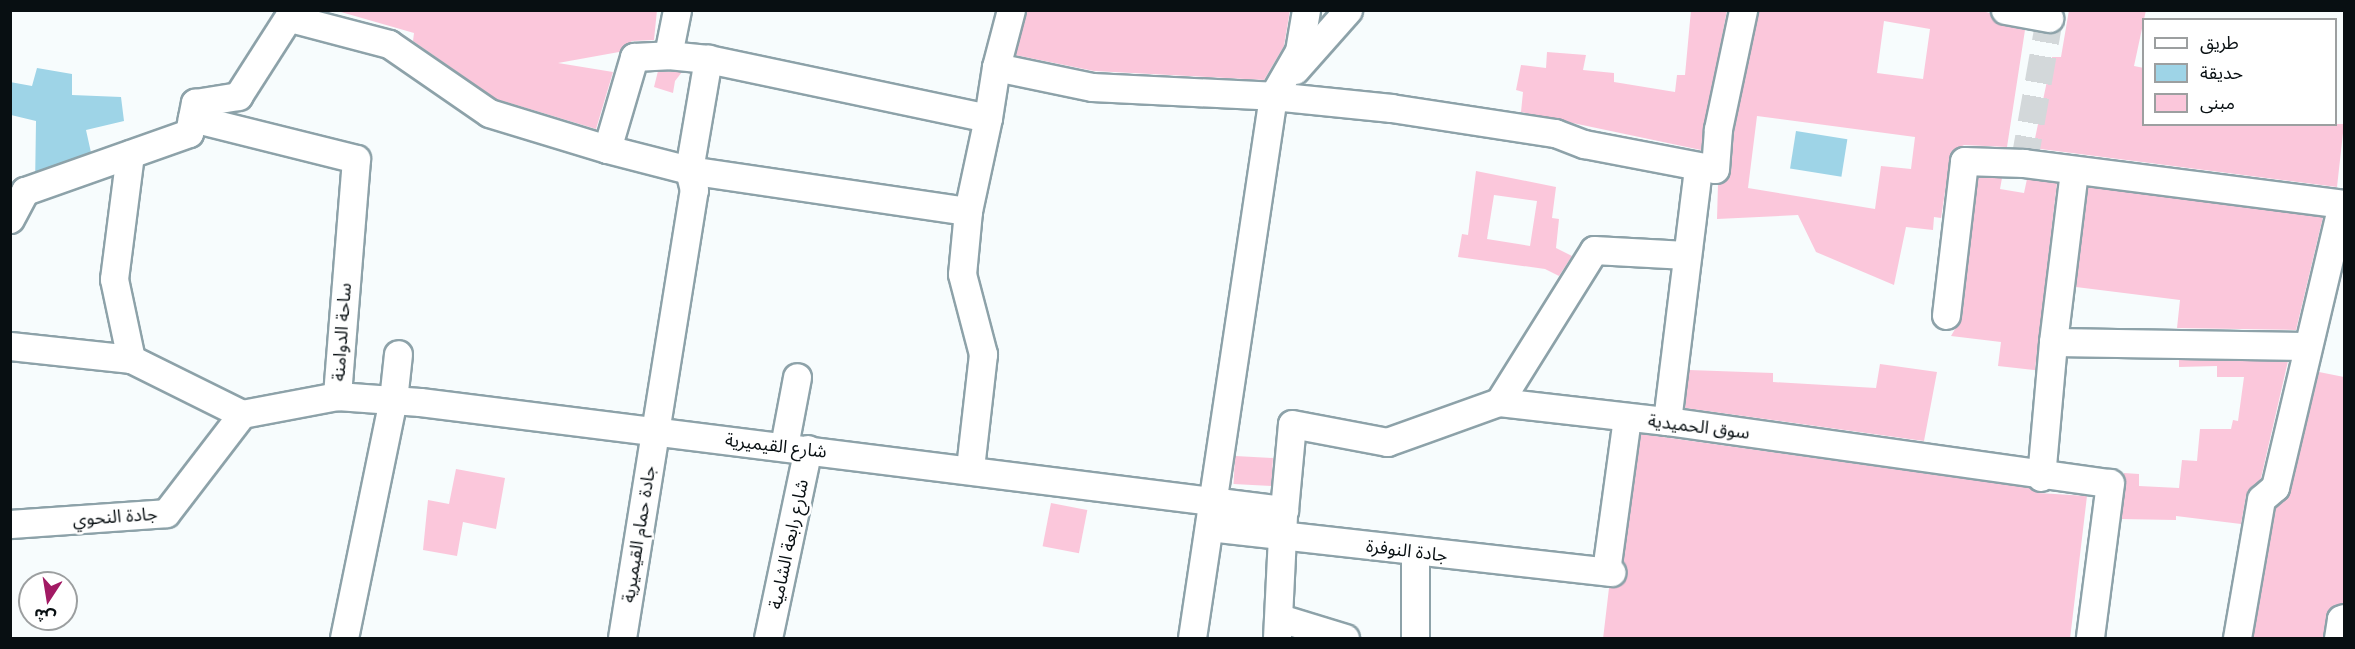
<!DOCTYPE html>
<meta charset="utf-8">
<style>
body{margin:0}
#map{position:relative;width:2355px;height:649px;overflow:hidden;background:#f7fcfd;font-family:"Noto Sans","Noto Sans Arabic",sans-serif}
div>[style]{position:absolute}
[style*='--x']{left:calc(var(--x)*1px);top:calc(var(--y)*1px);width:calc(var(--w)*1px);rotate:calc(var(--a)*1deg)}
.green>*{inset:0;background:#9ed4e7;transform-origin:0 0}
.building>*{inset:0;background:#fbc7db;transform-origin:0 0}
.minor-tunnel>*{height:27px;margin-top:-13.5px;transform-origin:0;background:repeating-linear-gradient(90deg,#d3d8da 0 27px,transparent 0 41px)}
.roads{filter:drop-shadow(2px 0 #8da2a9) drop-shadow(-2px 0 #8da2a9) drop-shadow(0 2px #8da2a9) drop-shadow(0 -2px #8da2a9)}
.minor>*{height:27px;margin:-13.5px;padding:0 13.5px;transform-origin:13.5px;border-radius:13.5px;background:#fff}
span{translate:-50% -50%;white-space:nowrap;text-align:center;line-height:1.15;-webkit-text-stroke:5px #fff;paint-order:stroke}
.street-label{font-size:18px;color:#080f12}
.frame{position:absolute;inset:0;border:12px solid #080f12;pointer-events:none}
.legend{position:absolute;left:2142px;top:18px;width:195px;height:108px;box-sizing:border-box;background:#fff;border:2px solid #9c9fa0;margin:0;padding:8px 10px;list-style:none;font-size:18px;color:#080f12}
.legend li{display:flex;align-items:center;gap:12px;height:30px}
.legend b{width:30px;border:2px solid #9c9fa0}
.north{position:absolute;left:18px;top:571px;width:60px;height:60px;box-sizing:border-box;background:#fff;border:2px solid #9c9fa0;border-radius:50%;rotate:192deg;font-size:16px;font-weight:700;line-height:24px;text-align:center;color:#080f12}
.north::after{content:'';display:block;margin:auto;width:21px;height:27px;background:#a21a64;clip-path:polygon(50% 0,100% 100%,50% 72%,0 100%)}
</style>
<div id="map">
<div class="green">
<i style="clip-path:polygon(37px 68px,72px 74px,72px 95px,121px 97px,124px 121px,86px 130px,94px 166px,35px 187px,36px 121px,11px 115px,10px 82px,32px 86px)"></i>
<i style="left:1796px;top:131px;width:52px;height:38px;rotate:9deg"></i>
</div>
<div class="building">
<i style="clip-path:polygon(334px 10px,657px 10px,654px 40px,632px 41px,619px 52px,558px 63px,613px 72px,596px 129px,496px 99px,413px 41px,414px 33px)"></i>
<i style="clip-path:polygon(1026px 10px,1290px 10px,1284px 46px,1264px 80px,1094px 71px,1015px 55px)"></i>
<i style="clip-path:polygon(1691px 10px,1727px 10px,1701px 150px,1521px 112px,1523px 92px,1516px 90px,1521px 65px,1546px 68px,1547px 52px,1586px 55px,1583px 70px,1614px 73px,1614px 82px,1675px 92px,1677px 75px,1685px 75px)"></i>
<i style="clip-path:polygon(evenodd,1758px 10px,1978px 10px,1990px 13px,2002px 25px,2025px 30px,2007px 147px,1964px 145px,1951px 152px,1941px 218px,1934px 217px,1933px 230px,1906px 227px,1894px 285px,1816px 252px,1798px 215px,1717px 219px,1718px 184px,1727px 179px,1731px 171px,1734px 131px,1758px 10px,1884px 21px,1930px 29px,1923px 79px,1877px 73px,1884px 21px,1758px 10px,1757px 116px,1915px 137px,1911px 169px,1881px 166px,1875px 209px,1748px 188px,1757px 116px)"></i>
<i style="clip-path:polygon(2069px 10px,2146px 10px,2134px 66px,2144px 68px,2144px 124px,2344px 124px,2337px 187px,2033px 148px,2052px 57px,2061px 57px)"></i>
<i style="clip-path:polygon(658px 71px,682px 72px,675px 81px,673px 93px,654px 87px)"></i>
<i style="clip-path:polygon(evenodd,1476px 171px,1556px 187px,1552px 218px,1559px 219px,1556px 248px,1572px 256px,1559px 276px,1545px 269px,1458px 257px,1462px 234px,1468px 235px,1476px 171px,1494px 195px,1537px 201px,1530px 246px,1487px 239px,1494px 195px)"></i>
<i style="clip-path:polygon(1978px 177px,2002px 178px,2000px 189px,2024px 193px,2027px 179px,2057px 183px,2035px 370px,1998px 366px,2001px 342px,1951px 336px,1962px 317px)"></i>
<i style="clip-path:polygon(2088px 187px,2323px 217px,2296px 330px,2177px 328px,2180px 300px,2076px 287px)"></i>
<i style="clip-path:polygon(2179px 360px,2288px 361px,2261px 478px,2246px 496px,2241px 524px,2176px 516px,2176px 520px,2121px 519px,2124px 473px,2139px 474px,2139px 486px,2179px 488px,2182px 460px,2197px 461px,2200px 429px,2231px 429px,2233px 420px,2238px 421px,2244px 377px,2217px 377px,2217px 366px,2179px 367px)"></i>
<i style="clip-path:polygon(1880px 364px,1937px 372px,1924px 441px,1685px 408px,1689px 370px,1773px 373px,1773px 382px,1876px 388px)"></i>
<i style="clip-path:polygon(2319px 372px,2344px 377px,2344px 603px,2329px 609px,2323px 639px,2253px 639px,2276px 507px,2290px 491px)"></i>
<i style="clip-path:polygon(1641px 434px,2030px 488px,2039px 493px,2087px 496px,2070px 639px,1603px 639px,1609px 588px,1618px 586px,1627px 574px,1623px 563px)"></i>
<i style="left:1235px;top:456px;width:38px;height:28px;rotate:3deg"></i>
<i style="clip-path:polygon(456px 469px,505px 478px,496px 529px,463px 522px,457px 556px,423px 550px,428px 500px,449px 504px)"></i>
<i style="left:1051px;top:503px;width:37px;height:44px;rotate:11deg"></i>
</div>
<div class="minor-tunnel">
<i style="--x:2024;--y:163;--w:155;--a:-80"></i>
</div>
<div class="roads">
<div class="minor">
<i style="--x:2005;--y:10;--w:45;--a:10.3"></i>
<i style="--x:290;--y:18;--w:102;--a:14.7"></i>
<i style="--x:389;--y:44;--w:121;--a:34.6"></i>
<i style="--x:489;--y:113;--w:123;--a:17"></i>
<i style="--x:607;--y:149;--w:85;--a:14.4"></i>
<i style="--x:689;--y:170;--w:282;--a:8.4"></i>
<i style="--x:968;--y:211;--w:63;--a:95.4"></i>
<i style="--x:962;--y:274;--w:83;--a:75.3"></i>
<i style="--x:983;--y:354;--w:115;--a:96.5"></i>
<i style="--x:668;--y:55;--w:46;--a:-78.7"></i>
<i style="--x:996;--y:67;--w:98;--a:11.8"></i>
<i style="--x:1092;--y:87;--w:181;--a:2.8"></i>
<i style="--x:1273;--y:96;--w:119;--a:5.8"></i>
<i style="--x:1391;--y:108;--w:166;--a:8.7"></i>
<i style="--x:1555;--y:133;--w:31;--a:21"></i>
<i style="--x:1584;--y:144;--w:133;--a:10.8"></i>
<i style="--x:1715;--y:169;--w:40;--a:-85.7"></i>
<i style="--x:1718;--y:129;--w:122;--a:-78.1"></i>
<i style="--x:1295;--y:70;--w:80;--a:-48.5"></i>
<i style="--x:192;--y:118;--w:169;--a:14"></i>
<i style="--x:356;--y:159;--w:238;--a:94.6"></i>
<i style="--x:607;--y:149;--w:96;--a:-73.6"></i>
<i style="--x:634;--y:57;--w:34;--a:-3"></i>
<i style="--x:668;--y:55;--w:40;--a:5.7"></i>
<i style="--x:708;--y:59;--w:286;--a:11.9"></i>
<i style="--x:988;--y:118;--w:52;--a:-81.1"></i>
<i style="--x:996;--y:67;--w:59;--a:-75.3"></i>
<i style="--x:130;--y:154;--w:126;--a:97.3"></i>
<i style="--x:114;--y:279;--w:82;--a:78"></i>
<i style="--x:131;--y:359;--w:124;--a:26.4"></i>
<i style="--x:242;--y:414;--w:97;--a:-10.7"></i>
<i style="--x:337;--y:396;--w:83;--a:4.1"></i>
<i style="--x:420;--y:402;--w:871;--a:7.13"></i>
<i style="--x:1284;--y:510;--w:86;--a:-84.7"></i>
<i style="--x:1292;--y:424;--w:97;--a:10.7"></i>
<i style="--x:1387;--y:442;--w:119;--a:-19.7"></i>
<i style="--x:1499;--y:402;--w:169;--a:6.5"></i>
<i style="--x:1667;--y:421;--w:447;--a:8"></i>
<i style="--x:2110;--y:483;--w:156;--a:97.4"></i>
<i style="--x:968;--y:211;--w:95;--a:-77.9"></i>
<i style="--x:10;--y:219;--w:32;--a:-62"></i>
<i style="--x:25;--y:191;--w:174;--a:-19.5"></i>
<i style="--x:189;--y:133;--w:31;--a:-79"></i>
<i style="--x:195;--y:103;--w:44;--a:-9.2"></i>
<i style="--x:238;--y:96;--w:102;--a:-57.4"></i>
<i style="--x:1946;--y:315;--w:155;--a:-83.3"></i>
<i style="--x:1964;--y:161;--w:60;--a:1.9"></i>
<i style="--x:2024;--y:163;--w:321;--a:7.3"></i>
<i style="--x:2342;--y:204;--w:291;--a:103.3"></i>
<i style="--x:2275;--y:487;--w:18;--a:139"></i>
<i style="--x:2261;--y:499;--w:141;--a:99.8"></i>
<i style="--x:2053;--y:342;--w:253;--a:0.9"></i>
<i style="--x:10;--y:346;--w:122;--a:6.1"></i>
<i style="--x:1499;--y:402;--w:179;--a:-58"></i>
<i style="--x:1594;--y:250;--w:92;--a:3.1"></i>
<i style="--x:1667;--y:421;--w:256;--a:-83"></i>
<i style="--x:784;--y:446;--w:70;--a:-79.3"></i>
<i style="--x:2041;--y:477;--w:136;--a:-84.9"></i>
<i style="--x:2053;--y:342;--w:173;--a:-83"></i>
<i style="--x:10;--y:524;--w:156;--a:-4"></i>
<i style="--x:166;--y:513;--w:125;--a:-52.5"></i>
<i style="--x:1209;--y:527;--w:405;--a:6.4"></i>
<i style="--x:1606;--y:571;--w:155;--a:-82.2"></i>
<i style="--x:1280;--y:618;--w:68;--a:17.1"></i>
<i style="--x:344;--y:638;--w:243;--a:-78.4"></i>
<i style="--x:393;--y:400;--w:46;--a:-83.8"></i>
<i style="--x:622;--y:638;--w:454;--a:-80.9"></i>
<i style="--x:694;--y:190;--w:21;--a:-104"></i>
<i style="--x:689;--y:170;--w:113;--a:-80.3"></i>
<i style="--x:768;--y:638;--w:193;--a:-78.1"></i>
<i style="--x:1192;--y:638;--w:548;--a:-81.5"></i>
<i style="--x:1273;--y:96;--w:52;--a:-60"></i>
<i style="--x:1299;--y:51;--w:42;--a:-80.3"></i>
<i style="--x:1277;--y:638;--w:121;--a:-87.2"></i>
<i style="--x:1415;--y:638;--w:87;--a:-90"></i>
<i style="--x:2338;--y:638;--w:19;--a:-81"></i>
<i style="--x:2341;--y:619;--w:3;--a:-18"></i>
</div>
</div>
<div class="street-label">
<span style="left:341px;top:332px;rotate:-86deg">ساحة الدوامنة</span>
<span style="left:1699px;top:426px;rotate:7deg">سوق الحميدية</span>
<span style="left:776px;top:445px;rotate:7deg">شارع القيميرية</span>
<span style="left:115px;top:516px;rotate:-4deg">جادة النحوي</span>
<span style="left:638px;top:534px;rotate:-81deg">جادة حمام القيميرية</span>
<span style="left:788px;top:544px;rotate:-78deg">شارع رابعة الشامية</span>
<span style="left:1407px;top:550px;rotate:7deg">جادة النوفرة</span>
</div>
<div class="frame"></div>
<ul class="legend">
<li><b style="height:8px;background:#fff"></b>طريق</li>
<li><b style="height:16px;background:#9ed4e7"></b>حديقة</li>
<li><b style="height:16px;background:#fbc7db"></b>مبنى</li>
</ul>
<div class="north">ش</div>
</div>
